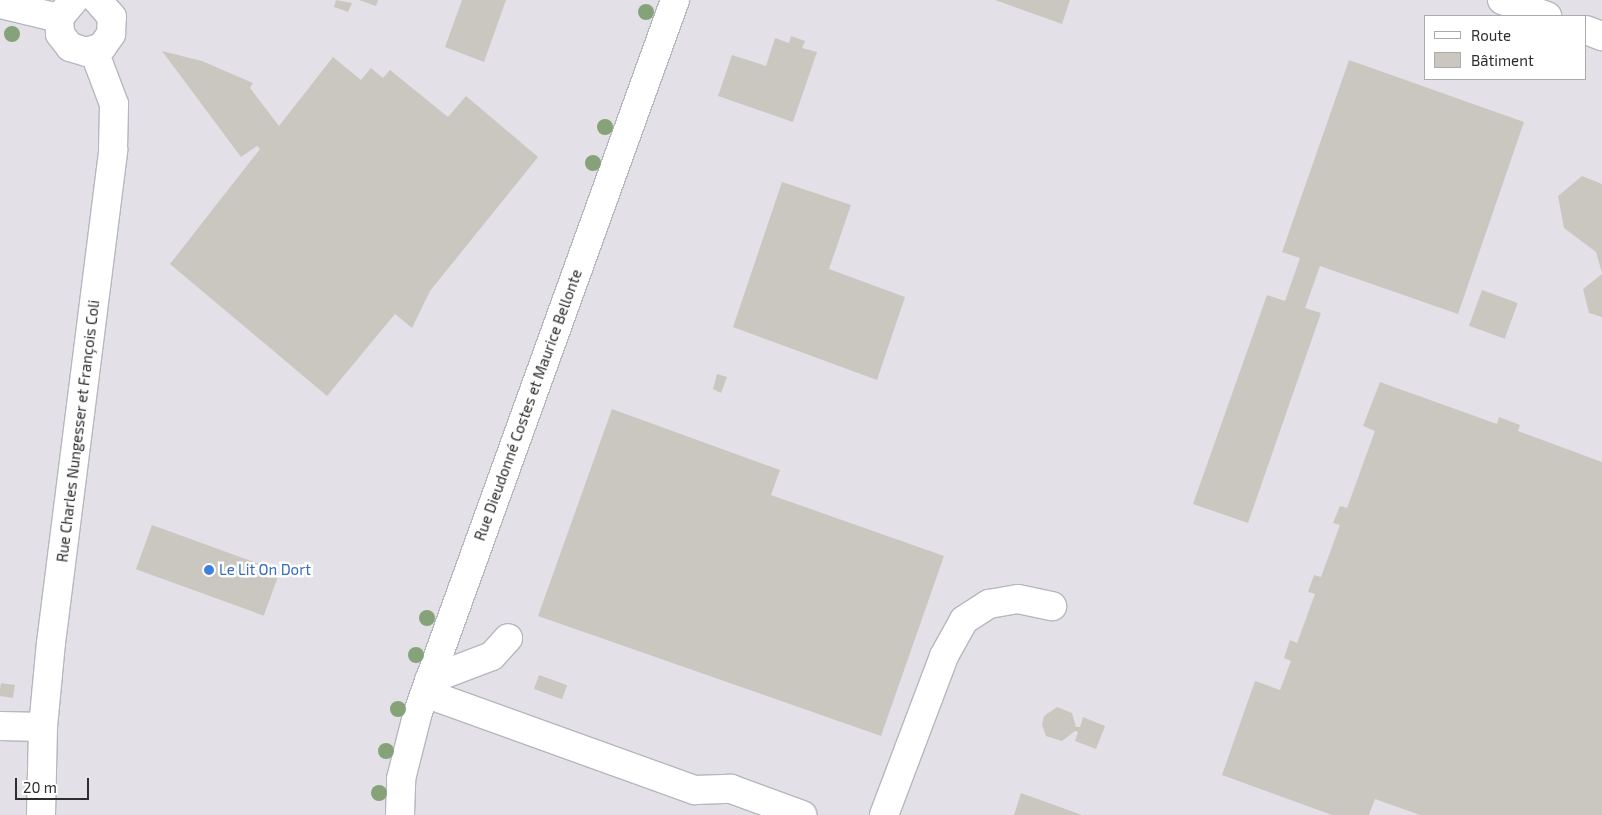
<!DOCTYPE html>
<meta charset="utf-8">
<style>
body{margin:0}
#map{position:relative;width:1602px;height:815px;overflow:hidden;background:#eee9e2;font-family:"Exo 2",sans-serif}
div>[style]{position:absolute}
[style*='--x']{left:calc(var(--x)*1px);top:calc(var(--y)*1px);width:calc(var(--w)*1px);rotate:calc(var(--a)*1deg)}
.industrial>*{inset:0;background:#e3e1e7}
.building>*{inset:0;background:#cac7c0;transform-origin:0 0}
.roads{filter:drop-shadow(1px 0 #b5b7c0) drop-shadow(-1px 0 #b5b7c0) drop-shadow(0 1px #b5b7c0) drop-shadow(0 -1px #b5b7c0)}
.minor>*{height:28px;margin:-14px;padding:0 14px;transform-origin:14px;border-radius:14px;background:#fff}
.trees>*{width:16px;height:16px;margin:-8px;border-radius:50%;background:#85a278}
.dots>*{width:14px;height:14px;translate:-50% -50%;box-sizing:border-box;border:2px solid #fff;border-radius:50%}
span{translate:-50% -50%;white-space:nowrap;text-align:center;line-height:1.15;-webkit-text-stroke:5px #fff;paint-order:stroke}
.street-label{font-size:15px;color:#2e2e2e}
.shop-label{font-size:15px;color:#366cbe}
.left{translate:0 -50%;text-align:left}
.legend{position:absolute;left:1424px;top:15px;width:162px;height:65px;box-sizing:border-box;background:#fff;border:1px solid #ababab;margin:0;padding:6px 9px;list-style:none;font-size:15px;color:#2e2e2e}
.legend li{display:flex;align-items:center;gap:10px;height:25px}
.legend b{width:25px;border:1px solid #ababab}
.scale{position:absolute;left:15px;top:778px;width:74px;height:22px;box-sizing:border-box;border:2px solid #2e2e2e;border-top:0;padding-left:6px;font-size:15px;line-height:18px;white-space:nowrap;color:#2e2e2e;-webkit-text-stroke:4px #fff;paint-order:stroke}
</style>
<div id="map">
<div class="industrial">
<i style="clip-path:polygon(evenodd,0 0,1602px 0,1602px 815px,0 815px,0 0,1426px 16px,1586px 16px,1586px 79px,1426px 79px,1426px 16px)"></i>
</div>
<div class="building">
<i style="clip-path:polygon(336px 0,352px 3px,348px 12px,334px 7px)"></i>
<i style="clip-path:polygon(359px 0,378px 0,376px 6px)"></i>
<i style="clip-path:polygon(462px 0,506px 0,484px 62px,445px 47px)"></i>
<i style="clip-path:polygon(995px 0,1070px 0,1062px 24px)"></i>
<i style="clip-path:polygon(791px 36px,805px 41px,802px 48px,817px 52px,793px 122px,718px 96px,732px 55px,766px 66px,775px 38px,789px 43px)"></i>
<i style="clip-path:polygon(162px 51px,202px 61px,253px 83px,250px 88px,279px 126px,333px 57px,361px 80px,371px 68px,383px 78px,390px 70px,448px 117px,466px 96px,538px 157px,430px 291px,412px 328px,395px 314px,327px 396px,170px 264px,260px 149px,257px 146px,241px 157px)"></i>
<i style="clip-path:polygon(1349px 60px,1524px 122px,1458px 314px,1320px 266px,1305px 308px,1321px 313px,1248px 523px,1193px 504px,1267px 295px,1285px 301px,1300px 258px,1282px 252px)"></i>
<i style="clip-path:polygon(1582px 176px,1602px 184px,1602px 273px,1596px 252px,1564px 228px,1558px 196px)"></i>
<i style="clip-path:polygon(782px 182px,851px 205px,829px 269px,905px 297px,877px 380px,733px 327px)"></i>
<i style="clip-path:polygon(1602px 274px,1602px 317px,1589px 313px,1583px 289px)"></i>
<i style="left:1482px;top:290px;width:38px;height:38px;rotate:20deg"></i>
<i style="clip-path:polygon(717px 374px,727px 377px,721px 393px,713px 389px)"></i>
<i style="clip-path:polygon(1380px 382px,1497px 424px,1499px 417px,1520px 425px,1518px 431px,1602px 462px,1602px 815px,1420px 815px,1375px 799px,1369px 815px,1332px 815px,1222px 775px,1255px 681px,1280px 690px,1291px 661px,1284px 658px,1290px 640px,1297px 643px,1315px 594px,1308px 592px,1314px 575px,1321px 577px,1340px 525px,1333px 523px,1340px 506px,1347px 508px,1375px 431px,1363px 426px)"></i>
<i style="clip-path:polygon(612px 409px,780px 470px,771px 495px,944px 556px,881px 736px,538px 616px)"></i>
<i style="left:152px;top:525px;width:136px;height:47px;rotate:20deg"></i>
<i style="left:539px;top:675px;width:30px;height:15px;rotate:20deg"></i>
<i style="left:1px;top:683px;width:14px;height:13px;rotate:8deg"></i>
<i style="clip-path:polygon(1057px 707px,1072px 713px,1076px 727px,1080px 727px,1083px 717px,1105px 726px,1096px 749px,1075px 741px,1078px 732px,1075px 731px,1062px 741px,1046px 736px,1042px 725px,1044px 716px)"></i>
<i style="clip-path:polygon(1021px 793px,1082px 815px,1014px 815px)"></i>
</div>
<div class="roads">
<div class="minor">
<i style="--x:74;--y:0;--w:23;--a:130"></i>
<i style="--x:59;--y:18;--w:16;--a:86"></i>
<i style="--x:60;--y:34;--w:16;--a:52"></i>
<i style="--x:70;--y:47;--w:17;--a:17"></i>
<i style="--x:86;--y:52;--w:17;--a:-17"></i>
<i style="--x:102;--y:47;--w:16;--a:-55"></i>
<i style="--x:111;--y:34;--w:17;--a:-87"></i>
<i style="--x:112;--y:17;--w:23;--a:-131"></i>
<i style="--x:1502;--y:0;--w:48;--a:19.6"></i>
<i style="--x:0;--y:4;--w:61;--a:13.3"></i>
<i style="--x:1586;--y:30;--w:17;--a:21"></i>
<i style="--x:429;--y:680;--w:67;--a:-20.9"></i>
<i style="--x:492;--y:656;--w:24;--a:-48"></i>
<i style="--x:425;--y:693;--w:287;--a:19.8"></i>
<i style="--x:695;--y:790;--w:36;--a:-2"></i>
<i style="--x:731;--y:789;--w:76;--a:20.1"></i>
<i style="--x:0;--y:726;--w:43;--a:1.3"></i>
<i style="--x:41;--y:815;--w:88;--a:-88.7"></i>
<i style="--x:43;--y:727;--w:84;--a:-84.6"></i>
<i style="--x:51;--y:643;--w:498;--a:-82.8"></i>
<i style="--x:113;--y:149;--w:45;--a:-88.7"></i>
<i style="--x:114;--y:104;--w:57;--a:-110.7"></i>
<i style="--x:400;--y:815;--w:36;--a:-88"></i>
<i style="--x:401;--y:779;--w:69;--a:-75.8"></i>
<i style="--x:418;--y:712;--w:757;--a:-70.15"></i>
<i style="--x:884;--y:815;--w:170;--a:-69.3"></i>
<i style="--x:944;--y:656;--w:41;--a:-60.9"></i>
<i style="--x:964;--y:620;--w:30;--a:-33"></i>
<i style="--x:989;--y:604;--w:29;--a:-10"></i>
<i style="--x:1018;--y:599;--w:35;--a:12"></i>
</div>
</div>
<div class="trees">
<i style="left:646px;top:12px"></i>
<i style="left:12px;top:34px"></i>
<i style="left:605px;top:127px"></i>
<i style="left:593px;top:163px"></i>
<i style="left:427px;top:618px"></i>
<i style="left:416px;top:655px"></i>
<i style="left:398px;top:709px"></i>
<i style="left:386px;top:751px"></i>
<i style="left:379px;top:793px"></i>
</div>
<div class="dots">
<i style="left:209px;top:570px;background:#3f7fe0"></i>
</div>
<div class="street-label">
<span style="left:528px;top:405px;rotate:-70deg">Rue Dieudonné Costes et Maurice Bellonte</span>
<span style="left:78px;top:431px;rotate:-83deg">Rue Charles Nungesser et François Coli</span>
</div>
<div class="shop-label">
<span class="left" style="left:219px;top:570px">Le Lit On Dort</span>
</div>
<ul class="legend">
<li><b style="height:6px;background:#fff"></b>Route</li>
<li><b style="height:14px;background:#cac7c0"></b>Bâtiment</li>
</ul>
<div class="scale">20 m</div>
</div>
